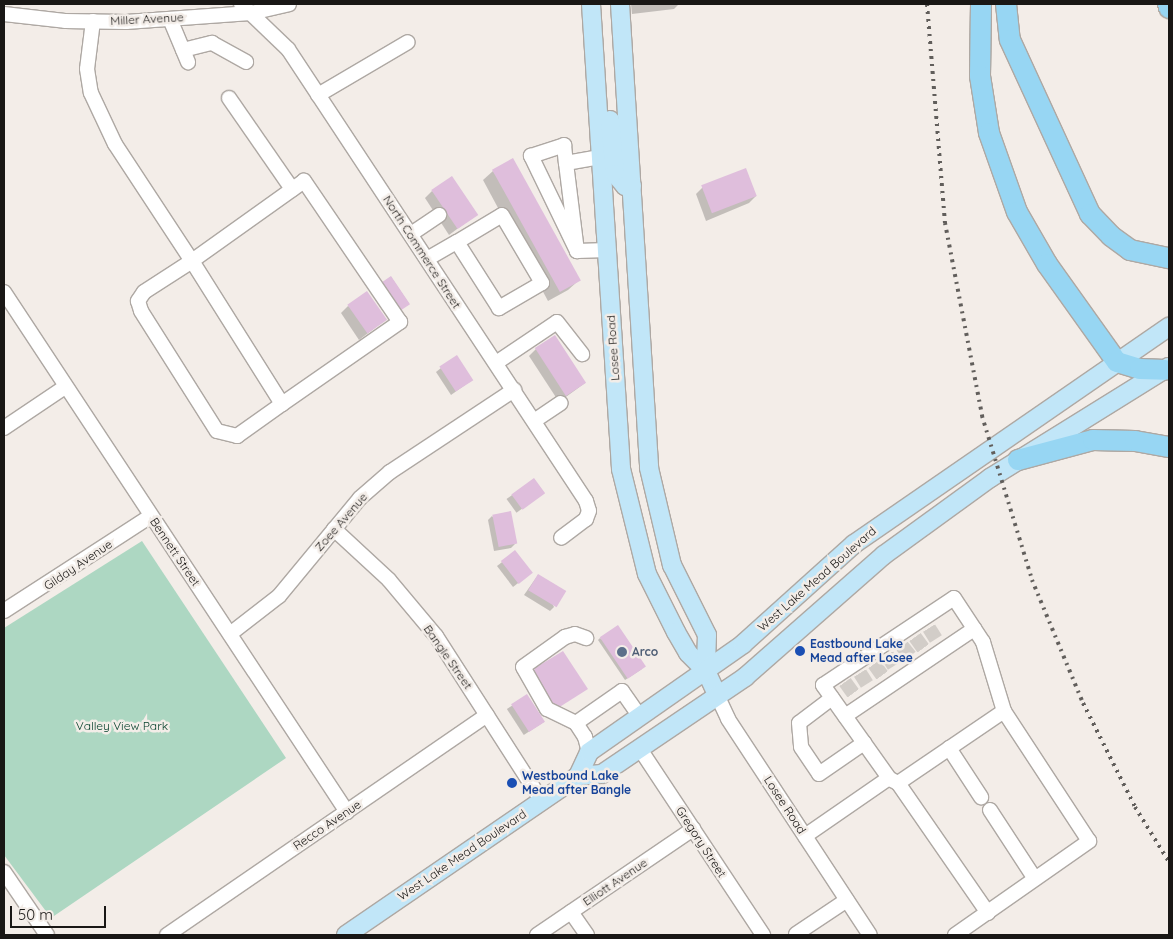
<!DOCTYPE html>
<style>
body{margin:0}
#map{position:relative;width:1173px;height:939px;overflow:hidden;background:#f3ede8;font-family:Quicksand,sans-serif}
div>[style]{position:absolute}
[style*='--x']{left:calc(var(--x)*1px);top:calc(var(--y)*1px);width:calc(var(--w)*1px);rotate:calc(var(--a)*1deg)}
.green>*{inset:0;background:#add7c2}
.shadow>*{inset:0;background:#0003;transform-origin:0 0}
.building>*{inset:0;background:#dfbedc;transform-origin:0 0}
.minor-tunnel>*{height:14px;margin-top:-7px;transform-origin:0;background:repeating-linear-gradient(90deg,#d2cdc8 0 14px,transparent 0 21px)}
.roads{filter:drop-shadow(1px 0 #aea8a3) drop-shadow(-1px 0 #aea8a3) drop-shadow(0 1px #aea8a3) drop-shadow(0 -1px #aea8a3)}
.minor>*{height:14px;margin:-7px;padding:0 7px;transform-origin:7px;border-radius:7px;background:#fff}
.major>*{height:18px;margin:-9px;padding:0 9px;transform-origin:9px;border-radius:9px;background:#c1e6f8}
.highway>*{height:20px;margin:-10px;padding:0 10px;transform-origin:10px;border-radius:10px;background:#97d6f3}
.rail>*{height:4px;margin-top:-2px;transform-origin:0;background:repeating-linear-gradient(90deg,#615e5b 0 2.5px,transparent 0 7.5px)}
.dots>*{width:14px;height:14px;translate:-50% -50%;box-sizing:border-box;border:2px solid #f3ede8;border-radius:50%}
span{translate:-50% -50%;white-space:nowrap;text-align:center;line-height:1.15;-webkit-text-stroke:5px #f3ede8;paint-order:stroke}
.street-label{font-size:12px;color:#191715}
.transit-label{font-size:12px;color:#164399;font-weight:700}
.left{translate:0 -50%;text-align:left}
.service-label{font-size:12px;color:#4e5e75;font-weight:700}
.park-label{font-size:12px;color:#05402b}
.frame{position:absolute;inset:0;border:5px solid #191715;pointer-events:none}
.scale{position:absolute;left:10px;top:906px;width:96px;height:22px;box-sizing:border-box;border:2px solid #191715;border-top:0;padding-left:6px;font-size:15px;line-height:18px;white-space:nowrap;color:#191715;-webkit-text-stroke:4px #f3ede8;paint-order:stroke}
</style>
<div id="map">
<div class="green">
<i style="clip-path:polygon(142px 541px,286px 758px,51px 918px,4px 855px,4px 628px)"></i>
</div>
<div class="shadow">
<i style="clip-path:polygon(631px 4px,679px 4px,674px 9px,632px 14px)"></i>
<i style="clip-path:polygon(493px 171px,578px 281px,568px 290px,548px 301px,483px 180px)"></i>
<i style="clip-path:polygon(703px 187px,756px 196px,749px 203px,706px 221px,696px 194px)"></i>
<i style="clip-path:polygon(432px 191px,476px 215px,449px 235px,425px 198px)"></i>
<i style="left:391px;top:277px;width:32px;height:17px;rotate:56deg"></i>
<i style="clip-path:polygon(348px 306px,385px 320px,359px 340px,341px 313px)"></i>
<i style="clip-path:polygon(536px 349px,585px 383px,559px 402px,529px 356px)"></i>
<i style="clip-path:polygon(441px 368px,472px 380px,451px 395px,436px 372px)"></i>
<i style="left:534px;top:479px;width:17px;height:34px;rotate:54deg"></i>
<i style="clip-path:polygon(492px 516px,516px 543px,511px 548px,494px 551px,488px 520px)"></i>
<i style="clip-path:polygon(515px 552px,526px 577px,513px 587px,497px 566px)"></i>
<i style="clip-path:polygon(538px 575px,554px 607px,550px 611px,524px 595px)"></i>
<i style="clip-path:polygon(600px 638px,642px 669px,625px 680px,598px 640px)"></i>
<i style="left:527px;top:696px;width:31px;height:24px;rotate:57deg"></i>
</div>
<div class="building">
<i style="left:513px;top:158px;width:140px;height:24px;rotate:61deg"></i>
<i style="left:746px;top:168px;width:30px;height:48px;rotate:69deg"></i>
<i style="left:452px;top:176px;width:47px;height:25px;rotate:56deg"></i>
<i style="left:391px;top:276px;width:34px;height:11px;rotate:56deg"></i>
<i style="left:367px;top:291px;width:35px;height:24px;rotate:55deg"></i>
<i style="left:555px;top:335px;width:57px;height:24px;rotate:57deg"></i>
<i style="left:457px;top:355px;width:30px;height:21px;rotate:57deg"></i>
<i style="left:534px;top:478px;width:19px;height:28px;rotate:54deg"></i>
<i style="left:511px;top:511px;width:33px;height:19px;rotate:79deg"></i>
<i style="left:515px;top:550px;width:29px;height:18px;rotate:52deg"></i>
<i style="left:538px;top:574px;width:33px;height:19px;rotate:31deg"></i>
<i style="left:618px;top:625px;width:50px;height:22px;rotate:56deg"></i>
<i style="clip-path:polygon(563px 651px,588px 689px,558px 708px,553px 705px,533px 674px,535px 668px)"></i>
<i style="left:527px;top:694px;width:33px;height:19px;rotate:57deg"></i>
</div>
<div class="minor-tunnel">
<i style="--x:929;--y:628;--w:13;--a:58"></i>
<i style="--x:915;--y:637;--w:14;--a:54"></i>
<i style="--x:902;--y:646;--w:13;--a:51"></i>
<i style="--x:887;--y:655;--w:13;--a:58"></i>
<i style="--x:874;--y:664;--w:14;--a:54"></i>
<i style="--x:860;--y:673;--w:13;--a:58"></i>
<i style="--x:845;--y:682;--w:14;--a:54"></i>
</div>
<div class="roads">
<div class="minor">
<i style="--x:241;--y:4;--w:65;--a:43.8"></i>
<i style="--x:288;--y:49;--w:541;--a:56.6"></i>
<i style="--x:586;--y:501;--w:10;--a:73"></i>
<i style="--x:589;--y:511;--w:9;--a:111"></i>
<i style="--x:586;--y:519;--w:31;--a:143"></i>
<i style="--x:4;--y:14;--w:61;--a:6.5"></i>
<i style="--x:65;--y:21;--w:61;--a:0.9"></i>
<i style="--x:126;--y:22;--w:125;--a:-4.1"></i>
<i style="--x:251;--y:13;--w:39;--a:-13"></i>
<i style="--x:170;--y:19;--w:47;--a:67.3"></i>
<i style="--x:93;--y:21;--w:48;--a:97.1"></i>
<i style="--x:87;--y:69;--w:24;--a:81"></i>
<i style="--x:91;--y:93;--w:56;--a:64.8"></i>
<i style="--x:115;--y:144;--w:140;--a:56.7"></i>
<i style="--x:192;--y:261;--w:169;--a:57.8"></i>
<i style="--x:282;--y:404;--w:144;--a:-34.8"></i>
<i style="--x:400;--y:322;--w:171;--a:-124.2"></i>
<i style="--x:304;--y:181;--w:138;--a:144.5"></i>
<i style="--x:192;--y:261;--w:57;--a:147.1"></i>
<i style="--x:144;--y:292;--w:11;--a:124"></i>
<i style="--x:138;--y:301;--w:10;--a:73"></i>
<i style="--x:141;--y:311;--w:142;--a:57.7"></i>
<i style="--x:217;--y:431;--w:21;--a:14"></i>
<i style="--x:237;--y:436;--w:55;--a:-35.4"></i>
<i style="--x:183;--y:50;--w:30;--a:-14"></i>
<i style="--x:212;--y:43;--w:39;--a:29"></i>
<i style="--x:318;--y:95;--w:104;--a:-30.5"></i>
<i style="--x:229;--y:98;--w:111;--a:55.3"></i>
<i style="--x:566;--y:163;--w:89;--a:82.9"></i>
<i style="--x:577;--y:251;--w:106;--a:-115.8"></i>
<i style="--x:531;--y:156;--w:35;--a:-18"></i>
<i style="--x:564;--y:145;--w:18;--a:84"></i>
<i style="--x:566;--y:163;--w:36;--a:-10"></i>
<i style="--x:411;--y:234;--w:34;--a:-34"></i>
<i style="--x:577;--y:251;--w:30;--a:-2"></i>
<i style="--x:427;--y:259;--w:34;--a:-30"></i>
<i style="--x:457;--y:242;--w:52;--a:-31"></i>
<i style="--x:502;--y:215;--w:79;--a:59.5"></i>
<i style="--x:542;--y:283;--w:50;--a:149.8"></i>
<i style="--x:499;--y:308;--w:78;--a:-122.5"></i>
<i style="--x:4;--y:292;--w:623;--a:56.59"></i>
<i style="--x:496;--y:363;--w:73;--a:-33.9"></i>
<i style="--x:557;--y:322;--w:41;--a:52"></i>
<i style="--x:534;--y:421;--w:32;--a:-34"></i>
<i style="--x:4;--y:428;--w:73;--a:-33.9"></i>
<i style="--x:334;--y:529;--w:75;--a:42.8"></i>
<i style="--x:389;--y:580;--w:73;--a:50"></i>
<i style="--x:436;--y:636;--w:196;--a:57.3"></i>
<i style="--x:4;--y:611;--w:175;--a:-32.9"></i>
<i style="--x:230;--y:634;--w:62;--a:-37.8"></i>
<i style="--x:279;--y:596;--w:127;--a:-50.4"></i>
<i style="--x:360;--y:498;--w:40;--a:-41"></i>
<i style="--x:390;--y:472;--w:149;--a:-33.5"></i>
<i style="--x:717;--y:695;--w:26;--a:65"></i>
<i style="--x:728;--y:719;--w:258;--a:56.7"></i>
<i style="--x:832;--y:698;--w:41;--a:142.9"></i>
<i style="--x:799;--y:723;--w:24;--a:85"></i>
<i style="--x:801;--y:747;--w:32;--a:56"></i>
<i style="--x:819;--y:774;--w:55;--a:-34.6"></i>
<i style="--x:845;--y:716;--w:156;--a:-34"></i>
<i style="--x:576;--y:723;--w:32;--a:-154"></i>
<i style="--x:547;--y:709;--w:48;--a:-119.7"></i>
<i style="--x:523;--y:667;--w:52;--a:-35.5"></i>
<i style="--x:565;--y:637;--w:10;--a:-17"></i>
<i style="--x:575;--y:634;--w:12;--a:20"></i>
<i style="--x:949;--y:748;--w:59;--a:56.9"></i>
<i style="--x:640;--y:749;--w:223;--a:56.5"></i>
<i style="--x:589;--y:752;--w:16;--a:-105"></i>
<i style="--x:585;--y:737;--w:17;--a:-123"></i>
<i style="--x:576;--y:723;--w:56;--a:-34.8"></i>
<i style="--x:622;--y:691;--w:32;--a:55"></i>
<i style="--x:892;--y:780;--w:7;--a:27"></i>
<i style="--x:898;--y:783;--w:158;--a:55.3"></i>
<i style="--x:990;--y:810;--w:82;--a:56.9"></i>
<i style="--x:805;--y:836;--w:102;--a:-34.6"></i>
<i style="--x:889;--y:778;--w:114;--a:-125.4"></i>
<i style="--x:823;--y:685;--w:157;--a:-33.6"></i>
<i style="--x:954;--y:598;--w:53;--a:56.6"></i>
<i style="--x:983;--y:642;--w:72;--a:73.1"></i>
<i style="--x:1004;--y:711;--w:128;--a:145.8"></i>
<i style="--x:4;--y:872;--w:76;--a:55.7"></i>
<i style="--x:571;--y:912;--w:28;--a:55"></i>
<i style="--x:796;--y:934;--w:61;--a:-33.7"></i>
<i style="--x:167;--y:935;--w:388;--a:-34.5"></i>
<i style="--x:537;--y:935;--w:189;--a:-34.2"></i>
<i style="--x:955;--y:935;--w:164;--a:-35"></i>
<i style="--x:1089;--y:841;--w:155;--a:-123.2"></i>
</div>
<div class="major">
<i style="--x:591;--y:4;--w:466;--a:86.3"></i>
<i style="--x:621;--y:469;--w:108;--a:76.1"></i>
<i style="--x:647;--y:574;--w:65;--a:63.4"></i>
<i style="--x:676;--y:632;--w:24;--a:60"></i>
<i style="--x:688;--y:653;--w:25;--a:45"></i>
<i style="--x:706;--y:671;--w:26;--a:65"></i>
<i style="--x:620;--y:4;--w:465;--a:86.4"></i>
<i style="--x:649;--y:468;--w:100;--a:76.7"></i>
<i style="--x:672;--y:565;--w:78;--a:63.4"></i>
<i style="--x:707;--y:635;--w:36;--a:92"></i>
<i style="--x:610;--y:120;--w:54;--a:84.7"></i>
<i style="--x:615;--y:174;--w:16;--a:50"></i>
<i style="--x:625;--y:186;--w:7;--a:0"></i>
<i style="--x:578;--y:776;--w:26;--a:-65"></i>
<i style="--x:589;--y:752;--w:188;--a:-35"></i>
<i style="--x:743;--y:644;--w:149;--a:-42"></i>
<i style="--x:854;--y:544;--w:383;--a:-34.6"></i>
<i style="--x:346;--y:935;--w:281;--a:-34.4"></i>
<i style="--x:578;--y:776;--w:24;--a:-5"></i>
<i style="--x:602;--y:774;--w:173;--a:-34.1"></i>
<i style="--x:745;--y:677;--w:185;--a:-41.3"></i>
<i style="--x:884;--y:555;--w:131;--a:-36"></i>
<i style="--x:990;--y:478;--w:210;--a:-31.9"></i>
</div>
<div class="highway">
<i style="--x:981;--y:4;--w:72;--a:90.8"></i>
<i style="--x:980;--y:76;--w:58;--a:81"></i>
<i style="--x:989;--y:133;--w:84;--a:70.5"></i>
<i style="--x:1017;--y:212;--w:60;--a:60"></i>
<i style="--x:1047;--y:264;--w:120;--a:54.5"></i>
<i style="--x:1117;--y:362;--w:24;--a:17"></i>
<i style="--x:1140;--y:369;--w:25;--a:2"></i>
<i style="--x:1006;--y:4;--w:36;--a:84"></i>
<i style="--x:1010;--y:40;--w:192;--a:65.3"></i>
<i style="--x:1090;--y:214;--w:30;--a:46"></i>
<i style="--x:1111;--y:236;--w:24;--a:36"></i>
<i style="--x:1130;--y:250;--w:40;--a:12"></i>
<i style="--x:1168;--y:4;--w:4;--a:76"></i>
<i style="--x:1018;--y:460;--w:78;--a:-14.9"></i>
<i style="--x:1093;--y:440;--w:42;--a:1.4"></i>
<i style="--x:1135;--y:441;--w:35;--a:10"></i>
</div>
</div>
<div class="rail">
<i style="--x:927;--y:4;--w:220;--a:85.3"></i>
<i style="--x:945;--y:223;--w:197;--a:79.1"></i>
<i style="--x:982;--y:416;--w:171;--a:73"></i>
<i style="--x:1032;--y:580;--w:133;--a:67.5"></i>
<i style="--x:1083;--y:703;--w:116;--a:63.4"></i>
<i style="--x:1135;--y:807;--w:65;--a:58.3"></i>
</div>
<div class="dots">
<i style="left:800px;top:651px;background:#1a4fb4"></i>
<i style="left:622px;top:652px;background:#5c6f8a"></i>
<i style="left:512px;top:783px;background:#1a4fb4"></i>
</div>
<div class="street-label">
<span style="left:147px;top:19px;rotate:-3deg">Miller Avenue</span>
<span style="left:422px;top:252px;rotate:57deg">North Commerce Street</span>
<span style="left:613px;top:348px;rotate:-94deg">Losee Road</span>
<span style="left:341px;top:522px;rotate:-49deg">Zoee Avenue</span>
<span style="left:175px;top:552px;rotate:56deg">Bennett Street</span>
<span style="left:78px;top:565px;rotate:-34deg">Gilday Avenue</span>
<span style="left:817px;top:579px;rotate:-41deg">West Lake Mead Boulevard</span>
<span style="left:448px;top:657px;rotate:55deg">Bangle Street</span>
<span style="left:785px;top:805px;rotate:57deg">Losee Road</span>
<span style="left:327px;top:825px;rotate:-34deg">Recco Avenue</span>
<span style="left:701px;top:842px;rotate:57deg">Gregory Street</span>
<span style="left:462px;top:855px;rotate:-34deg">West Lake Mead Boulevard</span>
<span style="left:615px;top:882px;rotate:-34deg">Elliott Avenue</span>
</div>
<div class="transit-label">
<span class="left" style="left:810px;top:651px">Eastbound Lake<br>Mead after Losee</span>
<span class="left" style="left:522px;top:783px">Westbound Lake<br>Mead after Bangle</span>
</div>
<div class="service-label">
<span class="left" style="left:632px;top:652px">Arco</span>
</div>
<div class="park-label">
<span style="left:122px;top:726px">Valley View Park</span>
</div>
<div class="frame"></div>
<div class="scale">50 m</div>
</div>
